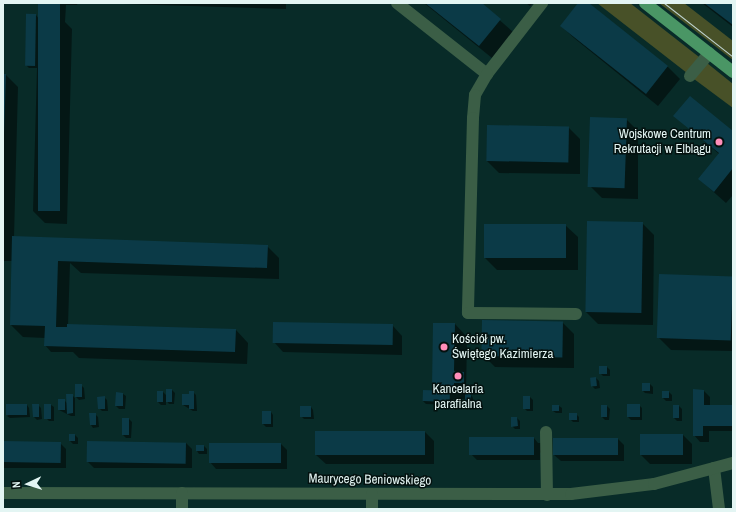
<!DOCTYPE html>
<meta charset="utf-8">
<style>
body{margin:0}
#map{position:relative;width:736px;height:512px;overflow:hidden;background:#082b28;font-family:"Archivo Narrow",sans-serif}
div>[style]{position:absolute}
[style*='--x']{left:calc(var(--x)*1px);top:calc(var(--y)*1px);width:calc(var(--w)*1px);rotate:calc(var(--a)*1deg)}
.green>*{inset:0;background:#485128}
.shadow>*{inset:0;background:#0007}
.building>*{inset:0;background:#0b3a47;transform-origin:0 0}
.minor>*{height:12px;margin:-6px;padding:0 6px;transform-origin:6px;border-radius:6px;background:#3b5e46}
.major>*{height:12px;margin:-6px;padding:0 6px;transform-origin:6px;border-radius:6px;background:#4a9665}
.tram>*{height:1px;margin:-0.5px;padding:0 0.5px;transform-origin:0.5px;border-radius:0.5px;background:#bed3d0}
.dots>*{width:11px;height:11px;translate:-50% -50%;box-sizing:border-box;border:2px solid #04110f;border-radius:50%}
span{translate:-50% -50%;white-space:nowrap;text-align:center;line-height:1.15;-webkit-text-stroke:3px #04110f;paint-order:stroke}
.poi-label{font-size:13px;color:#e3f5f3}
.right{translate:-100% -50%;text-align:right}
.left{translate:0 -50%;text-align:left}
.street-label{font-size:13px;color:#e3f5f3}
.frame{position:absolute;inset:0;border:4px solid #e3f5f3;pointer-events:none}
.north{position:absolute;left:8px;top:464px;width:40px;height:40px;-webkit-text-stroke:3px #04110f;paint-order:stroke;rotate:266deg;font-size:11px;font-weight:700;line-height:16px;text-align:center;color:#e3f5f3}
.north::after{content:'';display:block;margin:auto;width:14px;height:18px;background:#e3f5f3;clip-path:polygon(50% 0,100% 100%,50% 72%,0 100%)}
</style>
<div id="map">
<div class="green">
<i style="clip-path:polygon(597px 3px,630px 3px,699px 57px,687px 73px)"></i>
<i style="clip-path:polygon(659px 3px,684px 3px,733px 41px,733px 60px)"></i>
<i style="clip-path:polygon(707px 63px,733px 84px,733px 108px,694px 79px)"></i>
</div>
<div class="shadow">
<i style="clip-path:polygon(34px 3px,78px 3px,77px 5px,66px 5px,65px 22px,72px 29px,67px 224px,45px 223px,33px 211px,37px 68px,29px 68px,26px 65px,36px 15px,39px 19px,39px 4px)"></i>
<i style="clip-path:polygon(90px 3px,286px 3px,286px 9px)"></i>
<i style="clip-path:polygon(424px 3px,480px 3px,513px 32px,492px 58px)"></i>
<i style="clip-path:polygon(526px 3px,533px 3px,530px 6px)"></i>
<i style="clip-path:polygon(580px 3px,588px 3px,668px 67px,680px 79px,658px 106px,574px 38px,561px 26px)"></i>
<i style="clip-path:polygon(702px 3px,733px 3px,733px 27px)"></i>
<i style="clip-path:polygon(3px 75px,6px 75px,18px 87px,14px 237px,267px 246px,279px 258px,279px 279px,81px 273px,70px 263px,68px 325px,236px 330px,248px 343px,247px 364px,79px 358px,73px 352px,51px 352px,45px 345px,45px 338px,23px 337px,11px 325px,13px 261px,3px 261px)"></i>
<i style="clip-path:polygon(675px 116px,733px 132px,733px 195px,726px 203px,699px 179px,719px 154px)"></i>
<i style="clip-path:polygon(626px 119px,638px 131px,638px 199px,602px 198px,590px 186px)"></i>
<i style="clip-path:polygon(568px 127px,580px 139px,580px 174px,499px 173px,487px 161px)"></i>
<i style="clip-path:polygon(642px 223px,654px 235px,653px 325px,598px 324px,586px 312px)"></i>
<i style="clip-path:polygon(485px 225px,565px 225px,578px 237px,578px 270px,497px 270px,485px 258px)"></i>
<i style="clip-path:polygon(733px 277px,733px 351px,671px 350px,659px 338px)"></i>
<i style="clip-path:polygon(562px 322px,574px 334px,574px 368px,495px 367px,483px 355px)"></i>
<i style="clip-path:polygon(455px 324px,467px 337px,466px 395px,471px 395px,473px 398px,473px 402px,469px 402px,466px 399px,453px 399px,452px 405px,426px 404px,423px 401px,437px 391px,433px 387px)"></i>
<i style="clip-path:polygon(393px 326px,402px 336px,402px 355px,283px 352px,274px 342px)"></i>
<i style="clip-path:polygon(600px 367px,607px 367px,610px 370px,610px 376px,603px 376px,600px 373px)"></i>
<i style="clip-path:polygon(596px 378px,599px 381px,600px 388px,595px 389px,592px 386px)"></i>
<i style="clip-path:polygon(650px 384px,653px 387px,653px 394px,645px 393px,642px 390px)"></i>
<i style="clip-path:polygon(81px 385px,84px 388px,85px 399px,79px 400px,76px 397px)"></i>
<i style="clip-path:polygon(172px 390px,175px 393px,174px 404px,169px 404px,166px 400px,166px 405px,161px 405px,158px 402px,163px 392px,167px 396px)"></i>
<i style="clip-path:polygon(704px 391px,710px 397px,710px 406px,733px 406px,733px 431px,709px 431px,709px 442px,700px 442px,694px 435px)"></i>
<i style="clip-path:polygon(193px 392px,196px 395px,197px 411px,193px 411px,183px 405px,183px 395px,190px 395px)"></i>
<i style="clip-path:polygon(669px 392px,672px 395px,672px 401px,666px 401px,663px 398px)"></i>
<i style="clip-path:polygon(123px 394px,126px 396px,125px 409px,119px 409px,116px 406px)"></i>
<i style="clip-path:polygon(72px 395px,75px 398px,75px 416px,71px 416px,59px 410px,64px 400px,67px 403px)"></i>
<i style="clip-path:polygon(104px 397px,107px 400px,108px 411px,102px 411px,99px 408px)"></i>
<i style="clip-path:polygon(530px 397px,533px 400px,533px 411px,527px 411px,524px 408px)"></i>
<i style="clip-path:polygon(27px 405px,29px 408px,30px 417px,10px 418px,7px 416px)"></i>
<i style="clip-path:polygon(38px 405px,41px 408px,42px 419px,37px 420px,34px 417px)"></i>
<i style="clip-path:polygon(51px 405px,54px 407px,54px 421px,49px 421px,46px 418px)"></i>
<i style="clip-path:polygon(639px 405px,642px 408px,642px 420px,631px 420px,628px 417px)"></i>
<i style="clip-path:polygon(559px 406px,562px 408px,562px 413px,556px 413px,553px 411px)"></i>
<i style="clip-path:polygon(607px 406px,610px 409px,609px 420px,605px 420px,602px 417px)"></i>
<i style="clip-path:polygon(679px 406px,682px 409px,682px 421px,677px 421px,674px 418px)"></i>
<i style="clip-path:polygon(311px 407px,313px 410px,314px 419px,304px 419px,302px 417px)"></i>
<i style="clip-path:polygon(263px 412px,271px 412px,273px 415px,273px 427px,266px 427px,263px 424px)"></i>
<i style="clip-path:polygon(95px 414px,98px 417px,99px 427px,93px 428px,91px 425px)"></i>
<i style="clip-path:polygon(576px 414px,579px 417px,579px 422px,573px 422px,570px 419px)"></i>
<i style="clip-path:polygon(517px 418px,520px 421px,520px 429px,515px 429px,512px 426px)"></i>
<i style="clip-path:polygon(129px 419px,132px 422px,131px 438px,126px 438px,123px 435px)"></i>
<i style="clip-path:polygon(425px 432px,434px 441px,434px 464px,326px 464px,316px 455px)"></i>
<i style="clip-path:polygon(75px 435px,78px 438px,78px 444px,73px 444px,70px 441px)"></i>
<i style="clip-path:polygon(683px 435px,692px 444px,692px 464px,650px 464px,641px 455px)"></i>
<i style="clip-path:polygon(534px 438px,538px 443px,544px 443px,542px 454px,540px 452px,540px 460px,477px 460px,471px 454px)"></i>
<i style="clip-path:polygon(618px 439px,624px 445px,624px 461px,561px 461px,554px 455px)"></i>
<i style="clip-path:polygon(3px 442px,60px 443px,66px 449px,66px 468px,3px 468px)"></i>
<i style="clip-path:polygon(186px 443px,192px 449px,192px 468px,94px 468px,88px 462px)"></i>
<i style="clip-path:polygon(281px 444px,287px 450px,287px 469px,216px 469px,210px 462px)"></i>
<i style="clip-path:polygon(204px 446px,207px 449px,207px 454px,199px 454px,197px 451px)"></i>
</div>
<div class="building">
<i style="left:38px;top:3px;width:22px;height:208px"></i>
<i style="clip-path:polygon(425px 3px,482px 3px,501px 19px,479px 46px)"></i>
<i style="clip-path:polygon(578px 3px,589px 3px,668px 66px,646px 94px,560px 26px)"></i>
<i style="clip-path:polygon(704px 3px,733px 3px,733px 25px)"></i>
<i style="left:36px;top:14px;width:52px;height:10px;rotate:91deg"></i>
<i style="clip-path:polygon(3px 74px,6px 74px,4px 134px,3px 134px)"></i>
<i style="clip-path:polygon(690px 96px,733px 131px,733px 168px,714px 192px,698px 179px,719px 153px,673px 116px)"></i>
<i style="left:590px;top:117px;width:37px;height:70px;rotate:2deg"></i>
<i style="left:487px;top:125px;width:82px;height:36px;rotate:1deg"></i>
<i style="left:587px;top:221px;width:56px;height:91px;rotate:1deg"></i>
<i style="left:484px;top:224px;width:82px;height:34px"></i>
<i style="clip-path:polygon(12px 236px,268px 245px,267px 268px,58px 261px,56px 327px,67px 327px,67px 324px,236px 329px,235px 352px,44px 346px,45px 326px,10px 325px)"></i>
<i style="left:659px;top:274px;width:74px;height:64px;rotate:2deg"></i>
<i style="left:482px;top:320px;width:81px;height:36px;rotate:1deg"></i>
<i style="left:273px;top:322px;width:120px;height:21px;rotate:1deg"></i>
<i style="clip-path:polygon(433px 323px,455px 323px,454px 371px,464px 372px,464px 383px,454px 383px,454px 387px,432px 387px)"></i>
<i style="left:599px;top:366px;width:8px;height:8px"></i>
<i style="left:596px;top:377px;width:9px;height:6px;rotate:84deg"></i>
<i style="left:642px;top:383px;width:8px;height:8px"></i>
<i style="left:82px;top:384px;width:13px;height:7px;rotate:90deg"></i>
<i style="left:166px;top:389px;width:6px;height:13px"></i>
<i style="clip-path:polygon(693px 389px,704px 390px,704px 405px,733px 405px,733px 426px,703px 426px,703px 436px,693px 436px)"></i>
<i style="left:423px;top:390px;width:27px;height:11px;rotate:2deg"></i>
<i style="left:157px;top:391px;width:6px;height:11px"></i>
<i style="clip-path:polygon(189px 391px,194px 391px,194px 409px,189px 409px,189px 405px,182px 405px,182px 394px,189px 394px)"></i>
<i style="left:662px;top:391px;width:7px;height:7px"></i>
<i style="clip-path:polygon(116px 392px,123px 393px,123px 406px,115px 406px)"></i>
<i style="clip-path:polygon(66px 394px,73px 394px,73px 413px,67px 414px)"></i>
<i style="left:465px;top:394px;width:6px;height:6px"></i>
<i style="clip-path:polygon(105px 396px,105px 409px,98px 409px,97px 397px)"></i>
<i style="left:523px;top:396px;width:7px;height:13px"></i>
<i style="left:58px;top:399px;width:7px;height:11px"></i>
<i style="left:27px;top:404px;width:11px;height:21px;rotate:90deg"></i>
<i style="clip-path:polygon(32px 404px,39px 404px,39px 417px,33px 417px)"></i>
<i style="left:44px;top:404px;width:7px;height:15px"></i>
<i style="left:627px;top:404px;width:13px;height:13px"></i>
<i style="left:552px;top:405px;width:7px;height:6px"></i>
<i style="left:601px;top:405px;width:6px;height:12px"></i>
<i style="left:673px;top:405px;width:6px;height:13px"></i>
<i style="left:300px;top:406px;width:11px;height:11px"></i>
<i style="left:262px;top:411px;width:9px;height:13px"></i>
<i style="clip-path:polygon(89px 413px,96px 413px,96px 425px,90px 425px)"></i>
<i style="left:569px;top:413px;width:8px;height:7px"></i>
<i style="clip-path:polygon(511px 417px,517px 417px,518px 426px,511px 427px)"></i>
<i style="left:122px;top:418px;width:7px;height:17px"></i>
<i style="left:315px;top:431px;width:110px;height:24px"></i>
<i style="left:69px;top:434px;width:6px;height:7px"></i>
<i style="left:640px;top:434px;width:43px;height:21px"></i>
<i style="left:469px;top:437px;width:65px;height:18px"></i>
<i style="left:553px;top:438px;width:65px;height:17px"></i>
<i style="left:3px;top:441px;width:58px;height:21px;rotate:1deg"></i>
<i style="left:87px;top:441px;width:99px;height:21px;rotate:1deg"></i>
<i style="left:209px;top:443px;width:72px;height:20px"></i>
<i style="left:196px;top:445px;width:8px;height:6px"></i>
</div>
<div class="minor">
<i style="--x:397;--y:3;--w:115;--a:38.3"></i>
<i style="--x:487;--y:74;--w:90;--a:-52.2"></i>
<i style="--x:487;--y:74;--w:24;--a:120"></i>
<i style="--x:475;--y:95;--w:23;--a:95"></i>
<i style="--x:473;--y:118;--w:195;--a:91.5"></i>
<i style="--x:468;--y:313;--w:108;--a:0.5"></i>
<i style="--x:690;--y:76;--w:30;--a:-50"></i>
<i style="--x:546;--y:432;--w:63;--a:89.1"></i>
<i style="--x:714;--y:468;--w:41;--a:83"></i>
<i style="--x:3;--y:493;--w:568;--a:0.1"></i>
<i style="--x:571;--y:494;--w:84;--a:-6.9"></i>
<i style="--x:654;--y:484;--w:82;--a:-14.9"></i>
<i style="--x:372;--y:494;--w:15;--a:90"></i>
<i style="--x:182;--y:509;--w:16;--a:-90"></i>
</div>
<div class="major">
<i style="--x:645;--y:3;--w:112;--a:38.1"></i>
</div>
<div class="tram">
<i style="--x:664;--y:3;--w:88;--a:38"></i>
</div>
<div class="dots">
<i style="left:719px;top:142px;background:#ff8eba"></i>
<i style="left:444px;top:347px;background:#ff8eba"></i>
<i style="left:458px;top:376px;background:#ff8eba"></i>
</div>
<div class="poi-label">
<span class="right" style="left:711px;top:142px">Wojskowe Centrum<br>Rekrutacji w Elblągu</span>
<span class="left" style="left:452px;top:347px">Kościół pw.<br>Świętego Kazimierza</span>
<span style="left:458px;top:397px">Kancelaria<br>parafialna</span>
</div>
<div class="street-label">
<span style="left:370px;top:480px;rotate:1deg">Maurycego Beniowskiego</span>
</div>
<div class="frame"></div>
<div class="north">N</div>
</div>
